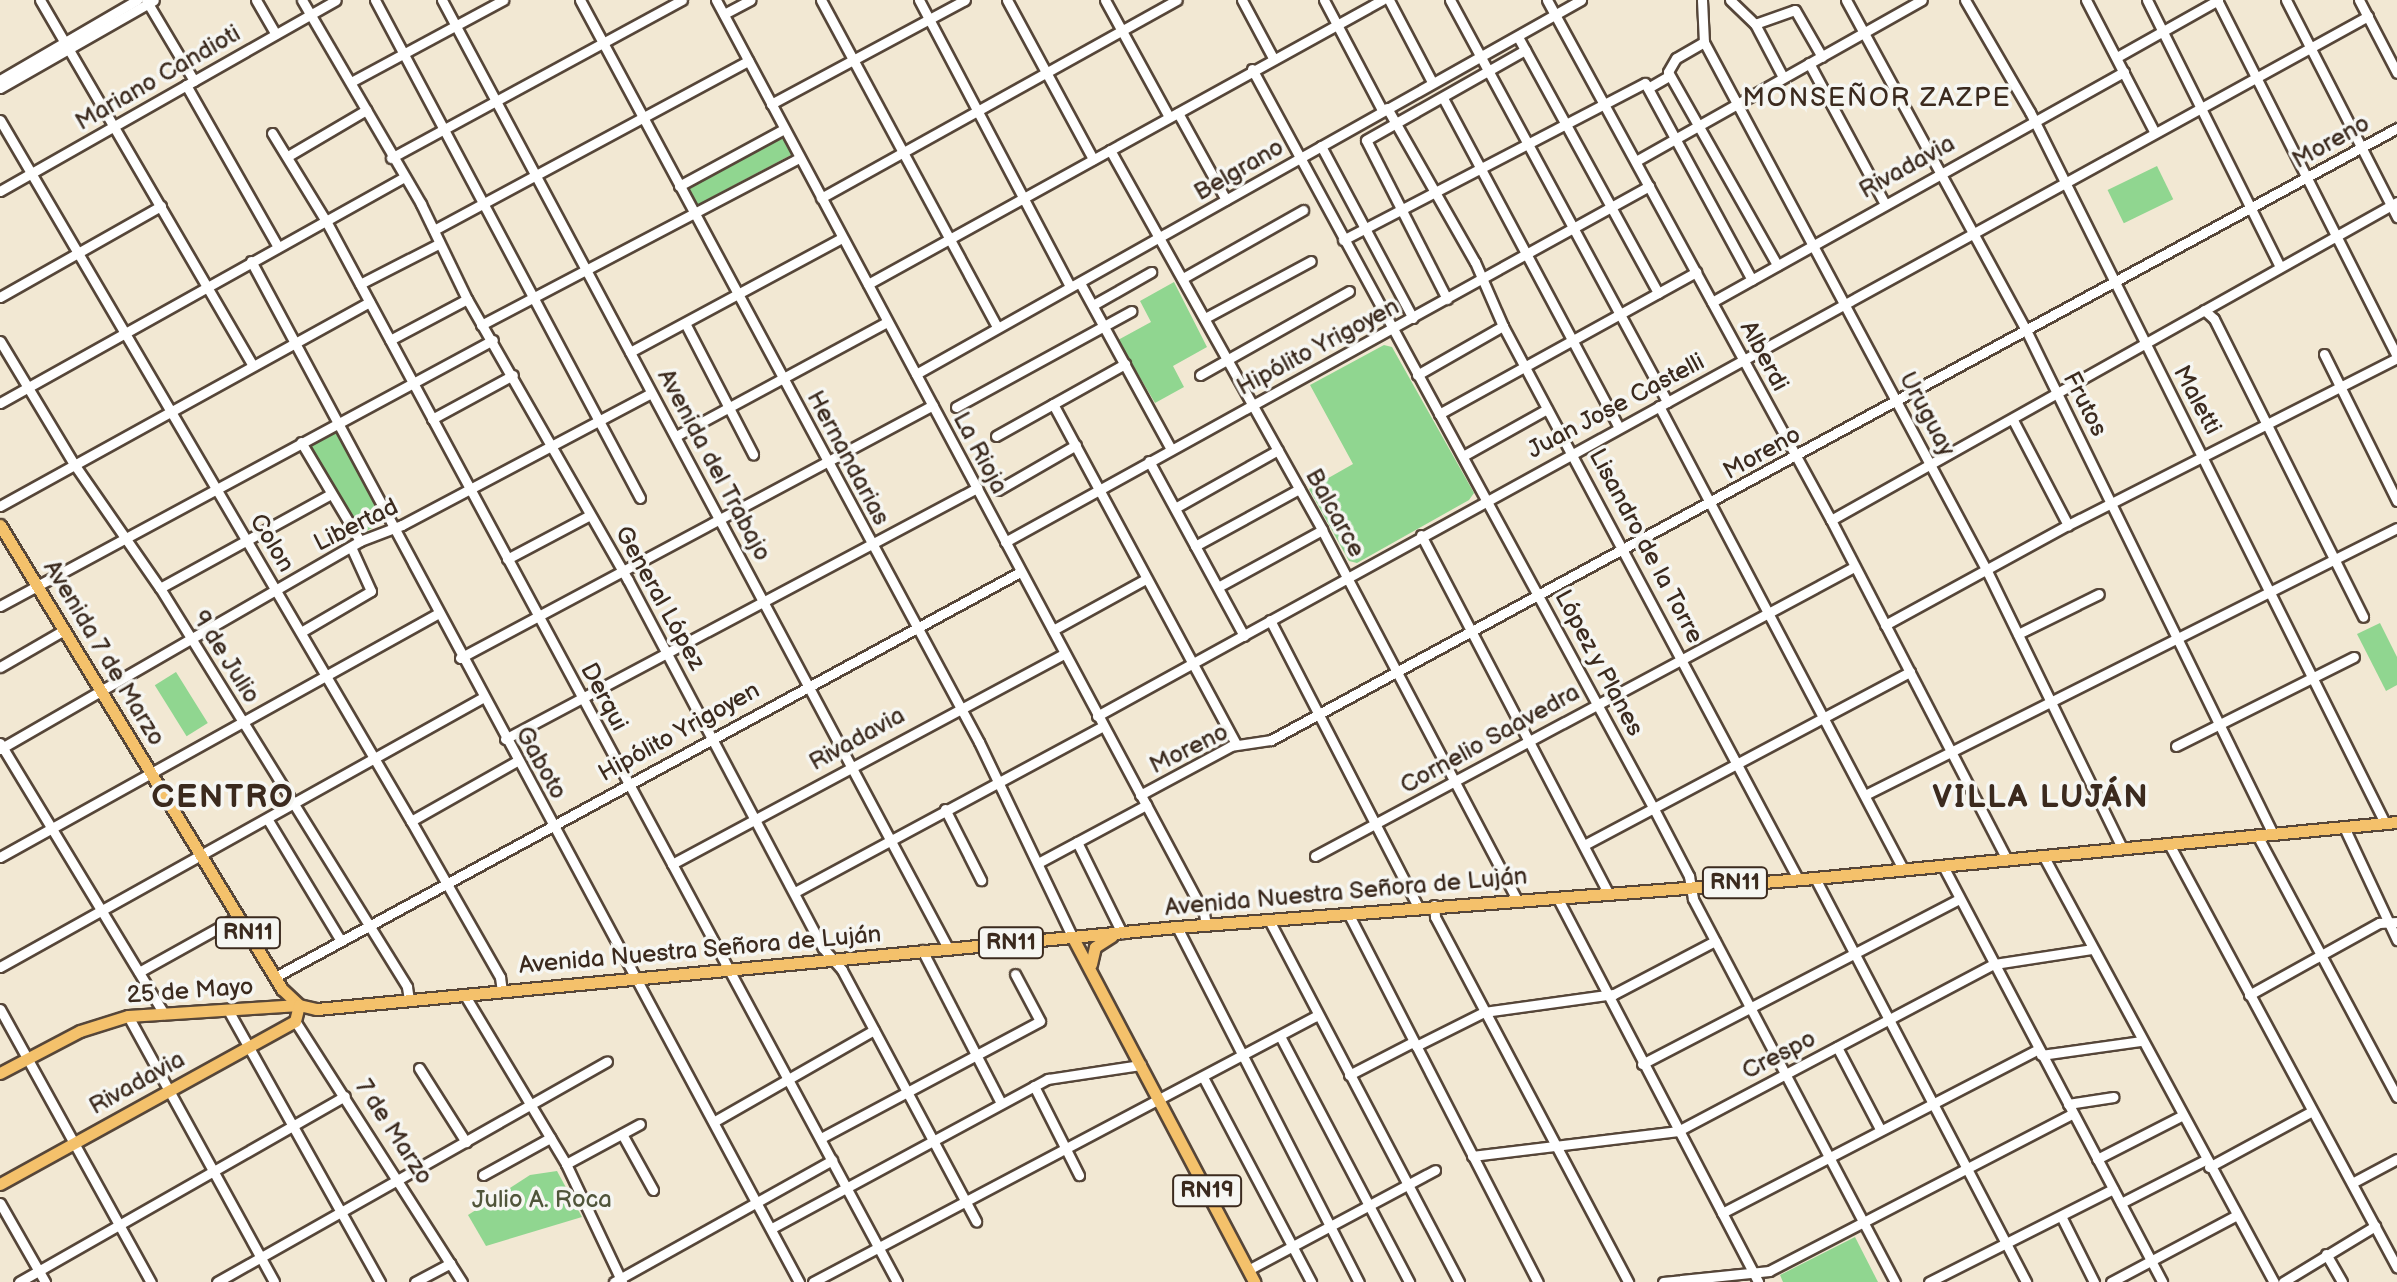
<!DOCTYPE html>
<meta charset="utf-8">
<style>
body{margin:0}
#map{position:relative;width:2397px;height:1282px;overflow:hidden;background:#f2e8d3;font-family:"Balsamiq Sans",sans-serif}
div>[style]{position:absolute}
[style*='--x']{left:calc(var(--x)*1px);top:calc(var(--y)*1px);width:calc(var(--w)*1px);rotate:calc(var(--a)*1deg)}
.green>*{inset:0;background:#90d690;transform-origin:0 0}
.roads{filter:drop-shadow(2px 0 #564639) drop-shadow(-2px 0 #564639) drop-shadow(0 2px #564639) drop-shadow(0 -2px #564639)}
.minor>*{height:9px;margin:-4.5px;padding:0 4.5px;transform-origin:4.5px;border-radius:4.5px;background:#fff}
.major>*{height:11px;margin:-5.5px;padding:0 5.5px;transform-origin:5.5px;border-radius:5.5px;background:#f4c16b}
span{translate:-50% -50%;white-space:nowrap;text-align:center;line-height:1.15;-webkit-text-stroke:7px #f6f6f2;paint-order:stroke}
.shield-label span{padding:2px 6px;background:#f6f6f2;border:2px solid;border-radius:6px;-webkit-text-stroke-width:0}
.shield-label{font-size:22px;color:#3b2a1e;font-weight:700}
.street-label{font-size:24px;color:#3b2a1e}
.park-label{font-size:24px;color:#50553a}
.neighbourhood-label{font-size:26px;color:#3b2a1e;letter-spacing:2px}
.district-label{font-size:32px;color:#3b2a1e;font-weight:700;letter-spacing:2px}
</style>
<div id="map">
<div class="green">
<i style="left:782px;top:136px;width:21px;height:110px;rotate:62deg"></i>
<i style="left:2157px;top:166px;width:37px;height:55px;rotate:64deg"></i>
<i style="clip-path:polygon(1174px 282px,1207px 347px,1173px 366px,1184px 387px,1155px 403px,1118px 340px,1151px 322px,1140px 301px)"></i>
<i style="clip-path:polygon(1384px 345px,1392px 347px,1474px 493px,1469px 500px,1357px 563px,1349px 561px,1309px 489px,1353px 464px,1310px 385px)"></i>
<i style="clip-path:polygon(336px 428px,385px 521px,361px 534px,307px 445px)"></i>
<i style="clip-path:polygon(2380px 623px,2397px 657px,2397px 685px,2386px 691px,2357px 634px)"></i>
<i style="left:176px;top:672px;width:60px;height:25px;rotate:58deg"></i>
<i style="clip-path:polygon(557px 1171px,582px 1217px,486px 1246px,468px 1215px,530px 1175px)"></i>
<i style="clip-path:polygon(1855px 1237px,1878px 1282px,1783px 1282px,1780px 1275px)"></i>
</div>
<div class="roads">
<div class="minor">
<i style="--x:40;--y:0;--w:421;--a:59.8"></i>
<i style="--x:146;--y:0;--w:94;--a:59.3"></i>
<i style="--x:256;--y:0;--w:39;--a:60"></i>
<i style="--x:302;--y:0;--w:236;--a:59.7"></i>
<i style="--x:421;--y:204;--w:106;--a:64.2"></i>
<i style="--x:467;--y:299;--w:324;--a:60.2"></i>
<i style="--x:628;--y:580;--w:416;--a:62.1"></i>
<i style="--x:823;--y:948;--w:29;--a:49"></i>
<i style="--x:842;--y:970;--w:285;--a:61.9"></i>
<i style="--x:375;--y:0;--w:564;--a:61.98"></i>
<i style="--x:442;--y:0;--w:1075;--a:61.91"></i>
<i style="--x:580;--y:0;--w:842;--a:61.73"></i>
<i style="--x:979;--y:742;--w:217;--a:64.4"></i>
<i style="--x:716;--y:0;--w:1035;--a:61.88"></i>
<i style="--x:1204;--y:913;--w:12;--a:81"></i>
<i style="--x:821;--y:0;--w:371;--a:61.7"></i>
<i style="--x:919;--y:0;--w:323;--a:62.2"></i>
<i style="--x:1007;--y:0;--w:181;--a:61.6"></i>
<i style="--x:1105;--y:0;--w:133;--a:61.3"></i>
<i style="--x:1242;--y:0;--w:66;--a:61.9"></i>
<i style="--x:1324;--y:0;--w:124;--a:62.2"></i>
<i style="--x:1389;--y:0;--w:93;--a:62.3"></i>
<i style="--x:1450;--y:0;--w:457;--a:61.6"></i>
<i style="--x:1547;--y:0;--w:592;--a:61.36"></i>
<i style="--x:1831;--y:520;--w:383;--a:62.6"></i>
<i style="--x:1702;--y:0;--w:42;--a:87.3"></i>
<i style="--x:1704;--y:42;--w:598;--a:61.85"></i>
<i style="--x:1986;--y:569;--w:310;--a:64"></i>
<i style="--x:1730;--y:0;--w:35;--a:44"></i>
<i style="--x:1755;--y:24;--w:60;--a:62.2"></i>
<i style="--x:1846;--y:0;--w:374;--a:61.4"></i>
<i style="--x:2025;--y:328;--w:564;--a:63.89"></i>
<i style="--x:1965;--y:0;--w:129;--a:59.9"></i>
<i style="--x:2030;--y:112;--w:795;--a:63.47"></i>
<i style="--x:2086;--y:0;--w:148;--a:62.6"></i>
<i style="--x:2147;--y:0;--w:298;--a:63.5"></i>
<i style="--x:2217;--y:0;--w:400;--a:63.2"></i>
<i style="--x:2286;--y:0;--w:244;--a:62.9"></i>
<i style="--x:2359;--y:0;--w:82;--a:62.5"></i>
<i style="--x:724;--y:14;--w:30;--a:-28"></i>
<i style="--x:1755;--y:24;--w:42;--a:-19.3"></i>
<i style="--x:1795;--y:10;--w:54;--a:60.1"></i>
<i style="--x:1518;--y:37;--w:292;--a:61.3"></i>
<i style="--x:1704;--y:42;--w:32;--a:150"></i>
<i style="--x:1676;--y:58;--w:16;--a:120"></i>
<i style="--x:1668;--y:72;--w:222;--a:60.5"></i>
<i style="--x:2117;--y:57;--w:116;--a:-29.4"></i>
<i style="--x:1809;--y:63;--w:160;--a:61.7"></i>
<i style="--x:1252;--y:69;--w:842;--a:61.49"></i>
<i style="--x:1654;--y:809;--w:76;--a:62.4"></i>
<i style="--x:1689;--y:876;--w:23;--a:80"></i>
<i style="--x:1693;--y:899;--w:433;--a:62.2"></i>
<i style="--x:0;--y:80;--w:159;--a:-30.3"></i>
<i style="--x:351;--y:82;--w:173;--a:-28.3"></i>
<i style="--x:186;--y:85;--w:186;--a:60.4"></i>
<i style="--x:0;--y:88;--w:177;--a:-29.7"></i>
<i style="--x:1648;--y:88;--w:24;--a:-30"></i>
<i style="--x:1443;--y:98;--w:373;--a:61.9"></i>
<i style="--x:771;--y:104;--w:220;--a:-28.2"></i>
<i style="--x:1387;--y:108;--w:177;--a:60.3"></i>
<i style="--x:1475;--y:262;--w:70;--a:66.4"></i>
<i style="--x:1503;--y:326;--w:627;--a:61.92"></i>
<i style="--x:1178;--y:113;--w:99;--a:61.1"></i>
<i style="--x:0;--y:120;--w:813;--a:59.62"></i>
<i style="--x:411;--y:821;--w:180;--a:60.3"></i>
<i style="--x:500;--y:977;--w:14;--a:82"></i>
<i style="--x:272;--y:133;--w:103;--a:58.5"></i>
<i style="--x:326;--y:221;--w:1205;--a:61.71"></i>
<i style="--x:1321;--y:146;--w:195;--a:61.9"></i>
<i style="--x:1110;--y:150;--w:435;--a:60.8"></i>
<i style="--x:1322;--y:530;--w:418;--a:62.2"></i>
<i style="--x:288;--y:156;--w:91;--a:-30.5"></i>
<i style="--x:391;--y:158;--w:331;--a:-28.5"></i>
<i style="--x:1636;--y:161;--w:328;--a:-29.4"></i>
<i style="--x:679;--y:186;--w:119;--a:-28.5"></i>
<i style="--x:0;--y:191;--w:386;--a:-29.6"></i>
<i style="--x:821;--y:198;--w:407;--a:-29.1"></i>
<i style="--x:434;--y:230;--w:357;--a:-28.3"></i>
<i style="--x:1343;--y:240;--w:340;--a:-27.5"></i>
<i style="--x:1645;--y:83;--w:224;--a:61.5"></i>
<i style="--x:251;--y:261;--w:1159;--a:61.78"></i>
<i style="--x:1183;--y:278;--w:138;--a:-29.5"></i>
<i style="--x:1080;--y:283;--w:189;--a:61.3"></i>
<i style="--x:360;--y:284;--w:88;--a:-27.1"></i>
<i style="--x:868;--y:284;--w:587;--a:-28.92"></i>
<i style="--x:0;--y:297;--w:185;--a:-29.5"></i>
<i style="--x:1447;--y:299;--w:178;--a:-117"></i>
<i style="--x:1366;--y:140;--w:183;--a:-29.5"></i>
<i style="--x:1712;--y:302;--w:472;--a:-29.2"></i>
<i style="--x:1093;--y:305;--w:67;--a:-29.6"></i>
<i style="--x:2204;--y:310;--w:13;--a:42"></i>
<i style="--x:2214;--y:319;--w:333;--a:63.4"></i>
<i style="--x:1205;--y:318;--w:120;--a:-28.3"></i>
<i style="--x:685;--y:323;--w:148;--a:62.6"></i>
<i style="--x:481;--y:325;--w:359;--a:-27.7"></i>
<i style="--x:390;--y:340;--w:87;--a:-28"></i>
<i style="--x:0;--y:341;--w:144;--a:59"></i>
<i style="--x:74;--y:464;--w:151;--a:55.3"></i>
<i style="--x:160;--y:588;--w:469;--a:58.2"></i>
<i style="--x:407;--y:987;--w:13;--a:81"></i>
<i style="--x:630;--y:352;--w:241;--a:-28.3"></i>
<i style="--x:2324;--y:354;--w:164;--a:63.6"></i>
<i style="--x:916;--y:374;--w:763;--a:-29.35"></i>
<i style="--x:1200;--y:375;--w:171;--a:-29.4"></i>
<i style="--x:1417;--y:375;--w:99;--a:-29.7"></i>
<i style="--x:0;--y:403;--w:462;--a:-29.2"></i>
<i style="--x:1053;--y:404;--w:386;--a:61.7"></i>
<i style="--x:1659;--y:406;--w:523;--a:62.21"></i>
<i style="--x:956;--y:407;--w:200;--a:-28.7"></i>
<i style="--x:1439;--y:414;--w:294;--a:-28.9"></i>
<i style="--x:432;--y:419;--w:92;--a:-28.5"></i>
<i style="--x:2013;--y:420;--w:119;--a:62.4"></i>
<i style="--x:676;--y:436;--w:240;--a:-28.4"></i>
<i style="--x:996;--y:436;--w:148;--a:-29.2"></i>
<i style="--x:301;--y:442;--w:115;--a:59.2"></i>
<i style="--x:1463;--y:456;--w:96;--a:-29.2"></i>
<i style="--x:1149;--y:461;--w:199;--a:61.5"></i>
<i style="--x:998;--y:490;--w:90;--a:-30"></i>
<i style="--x:0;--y:506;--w:422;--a:-28.9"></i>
<i style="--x:1175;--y:508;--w:118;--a:-29.4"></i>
<i style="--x:1831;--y:520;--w:649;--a:-29.33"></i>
<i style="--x:1421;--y:535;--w:403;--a:62.4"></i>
<i style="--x:1005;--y:542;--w:736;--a:-28.93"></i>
<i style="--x:1195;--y:546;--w:119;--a:-28.7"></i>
<i style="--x:507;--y:559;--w:94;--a:-27.9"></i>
<i style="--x:1218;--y:587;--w:119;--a:-28.7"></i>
<i style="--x:160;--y:588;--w:195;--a:-28.8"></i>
<i style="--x:0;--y:606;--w:560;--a:-28.35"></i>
<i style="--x:1270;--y:620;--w:323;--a:62.7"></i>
<i style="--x:1885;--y:625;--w:209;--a:-28.7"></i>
<i style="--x:2068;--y:525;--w:369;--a:-26.9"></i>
<i style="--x:1053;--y:630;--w:104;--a:-28.8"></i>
<i style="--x:301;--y:632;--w:81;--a:-30.4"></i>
<i style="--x:371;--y:591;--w:48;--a:-114.4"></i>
<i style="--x:2018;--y:634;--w:90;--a:-26.3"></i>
<i style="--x:460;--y:658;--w:536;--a:-28.14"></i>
<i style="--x:0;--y:667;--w:74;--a:-30"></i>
<i style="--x:1097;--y:716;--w:1451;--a:-28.84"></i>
<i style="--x:505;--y:739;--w:535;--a:-28"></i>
<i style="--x:0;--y:743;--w:317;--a:58.8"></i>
<i style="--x:2176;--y:746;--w:199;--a:-26.6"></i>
<i style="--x:0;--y:749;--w:416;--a:-30"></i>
<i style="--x:360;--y:541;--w:45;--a:-20.9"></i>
<i style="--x:402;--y:525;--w:282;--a:-27.9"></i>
<i style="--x:1867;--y:794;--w:593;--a:-26.65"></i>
<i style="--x:1140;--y:795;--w:103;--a:-28.3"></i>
<i style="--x:1231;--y:746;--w:40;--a:-8.5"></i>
<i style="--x:1271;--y:740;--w:1282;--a:-28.52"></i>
<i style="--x:945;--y:809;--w:80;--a:63.1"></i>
<i style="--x:268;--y:820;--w:141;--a:58.9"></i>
<i style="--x:411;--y:821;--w:122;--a:-29.5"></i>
<i style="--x:2344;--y:827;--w:125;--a:64.9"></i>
<i style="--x:2257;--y:835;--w:297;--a:61.9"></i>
<i style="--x:1077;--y:842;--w:102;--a:63.7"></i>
<i style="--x:1586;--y:844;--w:367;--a:-28"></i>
<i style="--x:2169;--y:844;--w:481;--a:61.7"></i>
<i style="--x:1315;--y:856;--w:612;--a:-28.2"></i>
<i style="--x:0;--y:857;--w:500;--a:-29.08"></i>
<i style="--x:2044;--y:857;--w:483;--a:61.6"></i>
<i style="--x:1038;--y:863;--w:123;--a:-28.2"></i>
<i style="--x:672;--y:864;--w:445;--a:-28.2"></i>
<i style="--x:1943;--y:866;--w:470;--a:62.2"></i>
<i style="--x:1815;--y:878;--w:456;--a:62.4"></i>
<i style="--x:795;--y:892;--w:349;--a:-28.3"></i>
<i style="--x:1557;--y:897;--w:434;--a:62.4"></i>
<i style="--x:1434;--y:905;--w:12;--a:85"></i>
<i style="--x:1435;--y:917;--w:413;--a:62.1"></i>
<i style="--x:1348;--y:913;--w:415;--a:62.8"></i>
<i style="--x:1269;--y:920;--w:409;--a:62.3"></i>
<i style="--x:1177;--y:927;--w:399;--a:62.9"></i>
<i style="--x:922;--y:950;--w:172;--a:62.7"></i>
<i style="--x:0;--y:967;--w:552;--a:-29.17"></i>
<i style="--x:139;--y:972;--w:113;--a:-29.1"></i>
<i style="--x:275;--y:977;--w:848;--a:-28.53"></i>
<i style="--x:464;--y:994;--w:198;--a:59"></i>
<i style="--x:566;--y:1164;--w:131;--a:64.6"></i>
<i style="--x:2249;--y:995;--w:149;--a:-29"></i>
<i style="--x:2379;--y:923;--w:18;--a:-3"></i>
<i style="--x:0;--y:1009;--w:312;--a:61.1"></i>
<i style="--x:228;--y:1010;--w:312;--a:60.8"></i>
<i style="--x:128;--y:1016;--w:303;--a:61.2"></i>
<i style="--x:295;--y:1021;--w:310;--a:57.4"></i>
<i style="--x:1280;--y:1036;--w:278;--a:62.3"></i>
<i style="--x:1416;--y:1046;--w:76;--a:-26.6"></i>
<i style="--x:1484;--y:1012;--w:131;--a:-7.9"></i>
<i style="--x:1614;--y:994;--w:114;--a:-27.7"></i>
<i style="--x:1837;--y:1047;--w:93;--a:62.3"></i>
<i style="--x:2041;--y:1055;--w:100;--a:-8"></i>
<i style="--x:1642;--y:1064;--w:357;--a:-27.5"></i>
<i style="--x:419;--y:1068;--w:88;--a:57.6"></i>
<i style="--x:1349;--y:1075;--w:72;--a:-27.3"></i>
<i style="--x:1203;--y:1077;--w:232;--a:62.2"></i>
<i style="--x:1034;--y:1086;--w:100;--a:63.2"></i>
<i style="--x:2068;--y:1104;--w:46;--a:-8.8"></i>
<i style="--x:715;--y:1121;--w:183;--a:-29.8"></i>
<i style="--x:622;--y:1134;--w:64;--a:61"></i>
<i style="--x:821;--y:1138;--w:248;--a:-28.1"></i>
<i style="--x:1040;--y:1021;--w:53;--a:-118"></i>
<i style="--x:1472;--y:1156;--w:208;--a:-6.9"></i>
<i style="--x:1678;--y:1131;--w:357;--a:-27.9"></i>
<i style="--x:1994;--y:964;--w:99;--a:-8.7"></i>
<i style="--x:2097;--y:1159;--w:94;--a:-27.1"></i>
<i style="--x:566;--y:1164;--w:84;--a:-28.4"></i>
<i style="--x:2209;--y:1167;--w:117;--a:-28.5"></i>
<i style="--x:483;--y:1175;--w:77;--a:-28.9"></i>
<i style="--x:2352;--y:1183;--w:51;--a:-28.1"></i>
<i style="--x:0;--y:1203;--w:91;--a:60.3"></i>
<i style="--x:2121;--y:1203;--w:94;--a:-27.1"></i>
<i style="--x:1722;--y:1213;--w:356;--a:-27.4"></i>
<i style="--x:2061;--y:1216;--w:74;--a:63.4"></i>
<i style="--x:772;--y:1228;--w:314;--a:-28.4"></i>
<i style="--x:1048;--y:1079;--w:94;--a:-8.6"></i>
<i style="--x:2326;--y:1254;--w:32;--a:60"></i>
<i style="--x:1248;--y:1270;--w:212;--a:-28.1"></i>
<i style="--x:19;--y:1282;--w:375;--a:-29.7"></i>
<i style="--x:217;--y:1282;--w:448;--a:-29.5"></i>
<i style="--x:415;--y:1282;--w:40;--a:-28"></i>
<i style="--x:614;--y:1282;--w:250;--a:-29.2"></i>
<i style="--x:813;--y:1282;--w:569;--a:-27.87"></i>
<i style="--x:1663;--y:1282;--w:107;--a:-5.9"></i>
<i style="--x:1769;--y:1271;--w:341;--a:-27.4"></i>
<i style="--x:1929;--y:1282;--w:206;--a:-26.8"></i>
<i style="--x:2111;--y:1282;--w:140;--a:-28"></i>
<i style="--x:2283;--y:1282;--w:108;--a:-31.3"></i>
</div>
<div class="major">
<i style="--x:0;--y:525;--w:543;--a:58.71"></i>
<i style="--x:282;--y:989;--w:23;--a:43"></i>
<i style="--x:1073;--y:938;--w:389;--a:62.2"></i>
<i style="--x:1091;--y:964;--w:17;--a:-77"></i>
<i style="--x:1095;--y:947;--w:20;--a:-33"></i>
<i style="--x:0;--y:1073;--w:90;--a:-27.7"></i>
<i style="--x:80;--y:1031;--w:50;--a:-17.4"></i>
<i style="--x:128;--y:1016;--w:171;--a:-3.7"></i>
<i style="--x:299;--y:1005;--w:18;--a:13"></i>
<i style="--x:317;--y:1009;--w:864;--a:-5.45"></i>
<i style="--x:1177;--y:927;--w:640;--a:-4.39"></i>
<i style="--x:1815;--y:878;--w:585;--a:-5.5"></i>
<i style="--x:0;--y:1184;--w:337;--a:-28.9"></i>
<i style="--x:295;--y:1021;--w:16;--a:-76"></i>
</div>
</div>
<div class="shield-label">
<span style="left:1735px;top:883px">RN11</span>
<span style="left:248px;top:933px">RN11</span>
<span style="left:1011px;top:943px">RN11</span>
<span style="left:1207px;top:1191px">RN19</span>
</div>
<div class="street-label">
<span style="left:158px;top:78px;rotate:-30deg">Mariano Candioti</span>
<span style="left:2331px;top:142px;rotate:-29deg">Moreno</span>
<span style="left:1907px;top:167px;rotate:-29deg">Rivadavia</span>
<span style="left:1239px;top:170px;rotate:-30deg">Belgrano</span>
<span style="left:1318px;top:347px;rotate:-28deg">Hipólito Yrigoyen</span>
<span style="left:1764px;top:356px;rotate:62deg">Alberdi</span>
<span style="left:2197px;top:400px;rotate:62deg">Maletti</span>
<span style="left:2085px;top:404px;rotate:63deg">Frutos</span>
<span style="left:1616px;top:406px;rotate:-28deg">Juan Jose Castelli</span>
<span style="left:1927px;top:414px;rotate:62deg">Uruguay</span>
<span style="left:980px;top:453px;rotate:62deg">La Rioja</span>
<span style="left:1762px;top:453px;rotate:-29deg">Moreno</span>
<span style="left:848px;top:458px;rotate:62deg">Hernandarias</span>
<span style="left:714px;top:465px;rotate:62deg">Avenida del Trabajo</span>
<span style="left:1335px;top:513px;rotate:61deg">Balcarce</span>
<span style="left:356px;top:525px;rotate:-26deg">Libertad</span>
<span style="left:272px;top:543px;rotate:59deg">Colon</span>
<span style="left:1646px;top:546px;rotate:62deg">Lisandro de la Torre</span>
<span style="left:660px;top:598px;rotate:61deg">General López</span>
<span style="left:104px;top:653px;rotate:59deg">Avenida 7 de Marzo</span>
<span style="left:226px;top:657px;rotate:58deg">9 de Julio</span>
<span style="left:1599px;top:663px;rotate:62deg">López y Planes</span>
<span style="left:604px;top:697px;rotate:62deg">Derqui</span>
<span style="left:679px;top:732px;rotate:-29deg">Hipólito Yrigoyen</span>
<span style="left:857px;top:739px;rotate:-29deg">Rivadavia</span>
<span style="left:1490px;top:739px;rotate:-29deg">Cornelio Saavedra</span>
<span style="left:1189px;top:749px;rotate:-26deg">Moreno</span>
<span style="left:541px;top:763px;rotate:61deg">Gaboto</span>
<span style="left:1346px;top:892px;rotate:-5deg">Avenida Nuestra Señora de Luján</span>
<span style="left:700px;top:950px;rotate:-5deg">Avenida Nuestra Señora de Luján</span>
<span style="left:190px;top:991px;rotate:-4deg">25 de Mayo</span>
<span style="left:1779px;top:1055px;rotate:-27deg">Crespo</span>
<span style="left:137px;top:1083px;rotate:-29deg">Rivadavia</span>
<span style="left:394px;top:1132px;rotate:57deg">7 de Marzo</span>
</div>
<div class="park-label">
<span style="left:542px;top:1200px">Julio A. Roca</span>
</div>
<div class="neighbourhood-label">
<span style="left:1877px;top:99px">MONSEÑOR ZAZPE</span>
</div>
<div class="district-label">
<span style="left:223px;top:798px">CENTRO</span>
<span style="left:2041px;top:798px">VILLA LUJÁN</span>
</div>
</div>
